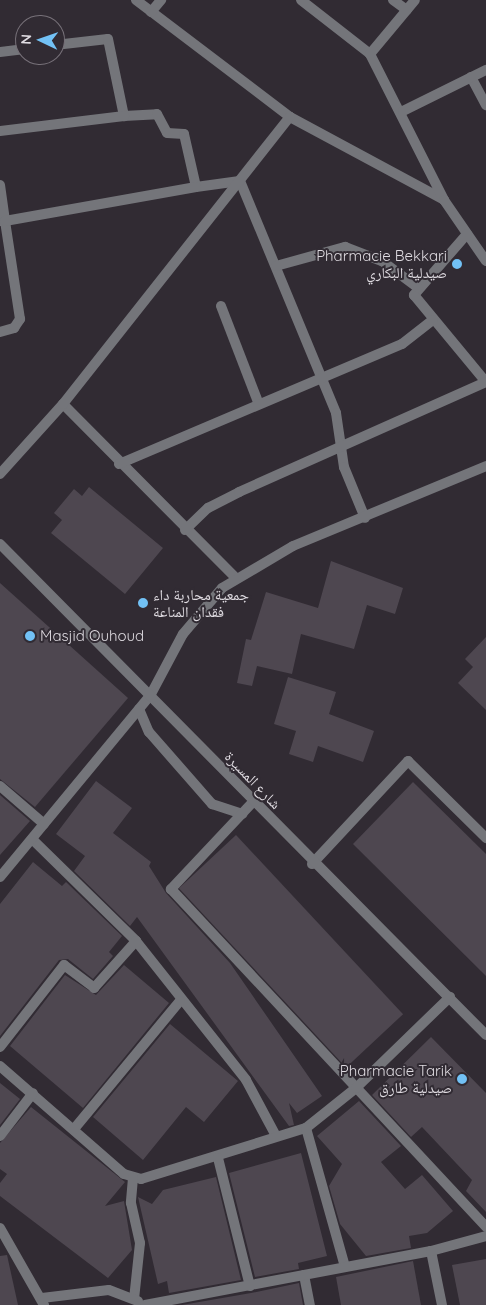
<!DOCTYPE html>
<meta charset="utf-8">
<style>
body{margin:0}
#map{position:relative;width:486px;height:1305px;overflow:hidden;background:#312b33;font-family:Quicksand,"Noto Naskh Arabic",sans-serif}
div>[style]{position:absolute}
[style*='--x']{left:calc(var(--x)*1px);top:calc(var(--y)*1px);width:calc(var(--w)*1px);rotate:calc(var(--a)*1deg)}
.building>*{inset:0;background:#4e4750;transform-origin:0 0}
.service>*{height:10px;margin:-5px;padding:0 5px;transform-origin:5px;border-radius:5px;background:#74757a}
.minor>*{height:10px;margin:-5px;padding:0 5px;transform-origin:5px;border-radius:5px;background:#74757a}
.tertiary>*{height:10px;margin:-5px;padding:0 5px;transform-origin:5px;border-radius:5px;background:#74757a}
.dots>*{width:14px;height:14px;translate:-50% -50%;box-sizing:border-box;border:2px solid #312b33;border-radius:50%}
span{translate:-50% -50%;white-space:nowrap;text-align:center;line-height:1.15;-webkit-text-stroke:4px #312b33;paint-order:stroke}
.poi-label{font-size:15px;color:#dfdbe1}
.right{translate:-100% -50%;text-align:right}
.left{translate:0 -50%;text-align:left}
.street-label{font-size:15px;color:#dfdbe1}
.north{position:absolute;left:15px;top:15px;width:50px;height:50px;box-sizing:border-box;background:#312b33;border:1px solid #777179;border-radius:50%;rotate:273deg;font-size:14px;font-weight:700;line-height:20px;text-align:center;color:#dfdbe1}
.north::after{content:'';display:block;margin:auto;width:18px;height:22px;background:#72c1f5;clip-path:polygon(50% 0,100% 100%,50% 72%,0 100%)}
</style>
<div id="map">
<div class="building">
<i style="clip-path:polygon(89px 487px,163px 548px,125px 594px,51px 533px,62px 520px,54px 513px,74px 489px,82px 496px)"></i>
<i style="clip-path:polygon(331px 561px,403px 588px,395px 614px,367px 605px,354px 649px,301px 634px,292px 674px,257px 666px,252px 686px,237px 683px,246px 639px,251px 640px,266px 592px,318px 608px)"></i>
<i style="clip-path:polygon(0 583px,128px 698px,35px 807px,0 779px)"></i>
<i style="clip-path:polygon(486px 637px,486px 710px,458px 683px,473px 667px,465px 659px)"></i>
<i style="clip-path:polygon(288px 677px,336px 692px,329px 714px,374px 731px,363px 762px,318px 746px,313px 762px,289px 754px,296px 731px,274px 724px)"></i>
<i style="clip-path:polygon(96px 781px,132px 808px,113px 833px,151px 862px,149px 866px,166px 893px,230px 963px,322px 1096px,297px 1113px,289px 1103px,294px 1125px,289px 1126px,137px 917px,130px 926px,74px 871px,85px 856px,56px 834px)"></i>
<i style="clip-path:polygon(413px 782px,486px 854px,486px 976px,353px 844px)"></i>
<i style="clip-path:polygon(0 795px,30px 821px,0 855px)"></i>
<i style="left:236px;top:835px;width:245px;height:78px;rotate:47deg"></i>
<i style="clip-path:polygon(33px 862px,62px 886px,66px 882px,122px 936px,109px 952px,113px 956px,93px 979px,68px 959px,59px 960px,0 1036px,0 904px)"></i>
<i style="clip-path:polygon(124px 965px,169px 1003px,83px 1108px,10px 1046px,65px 975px,96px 995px)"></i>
<i style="clip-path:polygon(170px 1024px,238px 1081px,204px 1122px,186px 1107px,143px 1160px,93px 1117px)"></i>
<i style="clip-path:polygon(431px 1037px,486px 1093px,486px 1212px,466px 1191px,472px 1180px,422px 1127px,411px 1137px,372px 1095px)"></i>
<i style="clip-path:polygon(0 1083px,20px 1099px,0 1125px)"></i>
<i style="clip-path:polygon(359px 1101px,401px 1146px,381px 1162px,405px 1189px,422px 1175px,453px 1211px,427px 1233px,409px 1236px,411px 1248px,366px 1256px,340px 1224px,329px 1186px,342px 1164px,317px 1136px)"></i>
<i style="clip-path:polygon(31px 1107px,125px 1182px,105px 1206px,124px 1201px,132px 1250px,108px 1278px,0 1196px,0 1183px,7px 1174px,0 1169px,0 1143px)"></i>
<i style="clip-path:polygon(301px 1153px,327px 1256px,298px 1263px,299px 1269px,255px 1277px,229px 1173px)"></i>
<i style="clip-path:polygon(216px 1177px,241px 1280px,169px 1293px,167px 1281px,158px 1284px,138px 1197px,152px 1204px,163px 1190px)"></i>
<i style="clip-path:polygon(7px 1255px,18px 1305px,0 1305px,0 1256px)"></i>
<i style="clip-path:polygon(486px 1259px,486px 1305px,460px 1305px,452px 1265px)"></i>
<i style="clip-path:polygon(413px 1261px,421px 1305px,341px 1305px,336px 1277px)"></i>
<i style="clip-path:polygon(299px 1283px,303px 1305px,182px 1305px,251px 1293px)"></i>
</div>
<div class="service">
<i style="--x:139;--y:709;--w:25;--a:67"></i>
<i style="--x:149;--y:732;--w:96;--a:48.8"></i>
<i style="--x:212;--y:804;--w:32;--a:18"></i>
<i style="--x:312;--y:864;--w:141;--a:-47"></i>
<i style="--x:408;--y:761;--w:110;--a:44.6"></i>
</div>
<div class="minor">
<i style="--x:136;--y:0;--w:193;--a:37.2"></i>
<i style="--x:290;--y:117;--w:175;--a:28.3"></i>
<i style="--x:301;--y:0;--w:88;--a:38"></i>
<i style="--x:370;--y:54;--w:164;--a:63.1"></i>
<i style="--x:444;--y:200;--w:74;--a:55.5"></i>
<i style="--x:393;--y:0;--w:17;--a:36"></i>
<i style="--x:151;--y:12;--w:16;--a:-50"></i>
<i style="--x:55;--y:45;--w:53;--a:-6.5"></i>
<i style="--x:108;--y:39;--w:79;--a:78.3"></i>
<i style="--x:124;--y:116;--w:33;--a:-3"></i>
<i style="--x:157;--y:114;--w:21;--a:62"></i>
<i style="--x:167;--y:133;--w:17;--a:3"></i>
<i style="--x:184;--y:134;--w:54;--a:77.2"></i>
<i style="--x:196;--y:187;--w:44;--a:-7.8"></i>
<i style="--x:240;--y:181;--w:251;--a:67.5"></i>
<i style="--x:336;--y:413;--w:55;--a:81.6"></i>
<i style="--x:344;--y:467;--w:55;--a:67.6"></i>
<i style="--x:0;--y:52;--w:25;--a:-7"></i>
<i style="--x:370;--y:54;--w:70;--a:-50.2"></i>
<i style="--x:471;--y:77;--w:32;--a:62"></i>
<i style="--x:403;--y:111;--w:93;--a:-26.3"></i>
<i style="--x:0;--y:131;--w:125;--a:-6.9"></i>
<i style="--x:0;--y:185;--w:36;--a:82"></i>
<i style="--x:5;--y:221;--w:5;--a:180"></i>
<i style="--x:467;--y:234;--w:81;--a:131"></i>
<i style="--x:414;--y:295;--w:113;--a:50.4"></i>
<i style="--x:276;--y:266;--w:72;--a:-15.4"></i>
<i style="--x:345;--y:247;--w:40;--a:21"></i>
<i style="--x:382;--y:261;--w:44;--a:36.6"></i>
<i style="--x:221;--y:306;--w:103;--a:68.9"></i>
<i style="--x:0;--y:332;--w:15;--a:-16"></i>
<i style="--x:14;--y:328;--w:11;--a:-56"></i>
<i style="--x:20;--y:319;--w:99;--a:-98.7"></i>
<i style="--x:5;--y:221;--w:194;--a:-10.1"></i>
<i style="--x:63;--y:404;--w:245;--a:45.2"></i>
<i style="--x:119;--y:464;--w:307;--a:-23"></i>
<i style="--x:402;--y:344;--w:39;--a:-38"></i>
<i style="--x:0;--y:474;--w:94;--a:-48"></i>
<i style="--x:63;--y:404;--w:366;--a:-51.7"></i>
<i style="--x:185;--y:530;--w:32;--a:-44"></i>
<i style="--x:208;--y:508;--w:35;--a:-27"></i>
<i style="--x:239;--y:492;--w:270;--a:-24"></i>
<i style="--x:0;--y:786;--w:58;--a:40.8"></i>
<i style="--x:253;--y:802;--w:120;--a:133.3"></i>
<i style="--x:171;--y:889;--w:462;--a:47"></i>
<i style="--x:32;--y:839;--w:146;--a:44.4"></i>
<i style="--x:136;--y:941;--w:177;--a:51.6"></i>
<i style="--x:246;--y:1080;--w:61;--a:61.8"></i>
<i style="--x:0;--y:877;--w:235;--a:-50.4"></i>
<i style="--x:150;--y:696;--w:70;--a:-62"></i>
<i style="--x:183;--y:634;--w:60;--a:-49.7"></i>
<i style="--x:222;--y:588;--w:82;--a:-30.6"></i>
<i style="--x:293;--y:546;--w:209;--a:-22.5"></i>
<i style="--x:0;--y:1047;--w:104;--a:-52"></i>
<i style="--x:64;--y:965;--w:38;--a:37"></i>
<i style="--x:94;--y:988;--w:63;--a:-48.2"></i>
<i style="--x:0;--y:1066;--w:164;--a:41.1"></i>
<i style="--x:124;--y:1174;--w:18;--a:16"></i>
<i style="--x:141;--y:1179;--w:173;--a:-17.2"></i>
<i style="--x:306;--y:1128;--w:64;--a:-38.7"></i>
<i style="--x:356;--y:1088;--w:131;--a:-44.1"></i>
<i style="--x:306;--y:1128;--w:144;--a:74.3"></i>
<i style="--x:74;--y:1129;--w:166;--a:-50.4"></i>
<i style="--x:0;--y:1136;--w:54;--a:-52.5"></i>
<i style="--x:218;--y:1158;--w:132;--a:76"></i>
<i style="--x:133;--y:1178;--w:25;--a:95"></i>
<i style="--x:131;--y:1203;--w:41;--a:77.3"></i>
<i style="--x:140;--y:1243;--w:56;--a:96.1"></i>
<i style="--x:0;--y:1228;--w:89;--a:60.3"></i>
<i style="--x:431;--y:1251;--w:55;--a:78.5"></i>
<i style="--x:304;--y:1275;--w:31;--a:79"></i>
<i style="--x:42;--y:1298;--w:67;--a:-6.8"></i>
<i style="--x:109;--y:1290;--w:31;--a:21"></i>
<i style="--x:145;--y:1305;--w:291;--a:-10.7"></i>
<i style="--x:431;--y:1251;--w:57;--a:-15.3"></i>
</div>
<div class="tertiary">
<i style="--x:0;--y:544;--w:691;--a:45.29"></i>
</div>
<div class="dots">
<i style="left:457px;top:264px;background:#72c1f5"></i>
<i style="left:143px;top:603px;background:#72c1f5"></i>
<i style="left:30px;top:636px;background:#72c1f5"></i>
<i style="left:462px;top:1079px;background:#72c1f5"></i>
</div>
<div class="poi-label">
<span class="right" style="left:447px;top:264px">Pharmacie Bekkari<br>صيدلية البكاري</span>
<span class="left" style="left:153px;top:603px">جمعية محاربة داء<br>فقدان المناعة</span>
<span class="left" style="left:40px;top:636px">Masjid Ouhoud</span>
<span class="right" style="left:452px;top:1079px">Pharmacie Tarik<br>صيدلية طارق</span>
</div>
<div class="street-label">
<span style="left:253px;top:780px;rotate:46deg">شارع المسيرة</span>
</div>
<div class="north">N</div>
</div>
